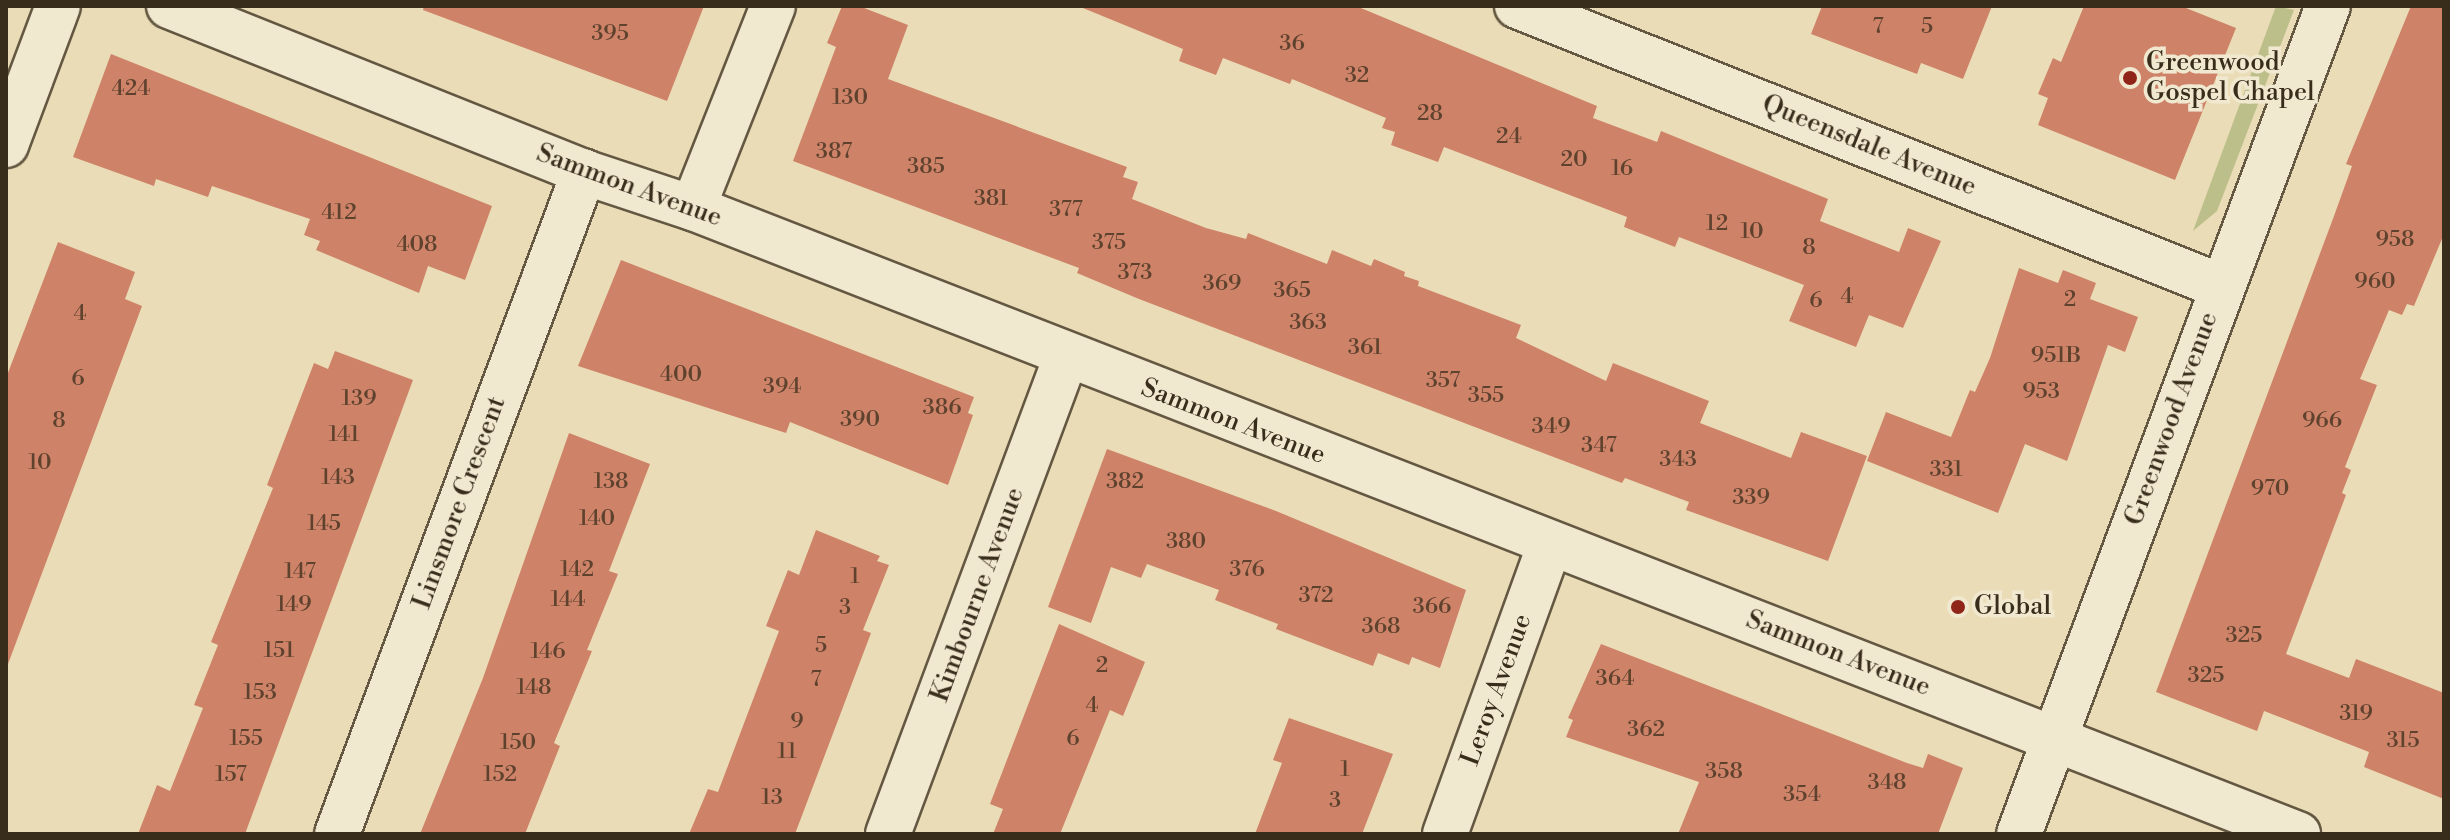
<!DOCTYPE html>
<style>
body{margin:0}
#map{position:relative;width:2450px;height:840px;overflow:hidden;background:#eadcb6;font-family:"Libre Bodoni",serif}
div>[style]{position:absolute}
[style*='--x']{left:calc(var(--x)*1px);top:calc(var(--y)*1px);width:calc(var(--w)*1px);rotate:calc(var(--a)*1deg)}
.green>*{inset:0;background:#bcbf8a}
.building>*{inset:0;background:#ce8369}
.roads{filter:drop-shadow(2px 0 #645842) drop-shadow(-2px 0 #645842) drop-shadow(0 2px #645842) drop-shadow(0 -2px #645842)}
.minor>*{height:44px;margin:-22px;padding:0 22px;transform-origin:22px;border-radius:22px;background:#f1e8d0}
.dots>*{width:22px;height:22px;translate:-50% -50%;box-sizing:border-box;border:4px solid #f1e8d0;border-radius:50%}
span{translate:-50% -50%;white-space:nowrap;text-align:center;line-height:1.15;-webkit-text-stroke:7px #f1e8d0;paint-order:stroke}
.number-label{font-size:22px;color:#5e422e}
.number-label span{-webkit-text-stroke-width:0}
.poi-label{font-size:26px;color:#382c1b}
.left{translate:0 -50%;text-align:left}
.street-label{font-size:26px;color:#382c1b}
.frame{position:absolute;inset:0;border:8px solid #382c1b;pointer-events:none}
</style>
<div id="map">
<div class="green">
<i style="clip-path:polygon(2276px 6px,2294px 10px,2217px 211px,2193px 231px)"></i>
</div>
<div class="building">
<i style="clip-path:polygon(424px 6px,704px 6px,667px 101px,423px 10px)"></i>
<i style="clip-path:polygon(842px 6px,859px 6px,908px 25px,888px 79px,1127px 167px,1123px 177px,1138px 182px,1132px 199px,1206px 228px,1246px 239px,1248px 233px,1327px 264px,1332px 250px,1371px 266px,1374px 259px,1405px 272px,1404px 276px,1419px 281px,1418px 286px,1521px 325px,1516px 338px,1606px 381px,1613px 363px,1709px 401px,1700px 423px,1791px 458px,1801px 432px,1867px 456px,1828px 561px,1686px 510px,1689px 502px,1625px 478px,1622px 483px,1139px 299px,1077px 273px,1079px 268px,793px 161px,836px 47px,827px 43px)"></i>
<i style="clip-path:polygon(1078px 6px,1356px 6px,1597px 106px,1593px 118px,1657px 142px,1661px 131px,1828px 199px,1820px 221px,1899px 252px,1908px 228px,1941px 241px,1903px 328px,1869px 315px,1856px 347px,1789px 321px,1804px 285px,1679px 237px,1675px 247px,1624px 227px,1627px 217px,1444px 147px,1438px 162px,1391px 145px,1395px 132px,1382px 128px,1386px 118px,1292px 79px,1290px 84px,1223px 58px,1216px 75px,1179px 61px,1183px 49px)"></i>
<i style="clip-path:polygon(1822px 6px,1992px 6px,1963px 79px,1921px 63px,1917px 74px,1811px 34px)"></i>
<i style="clip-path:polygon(2084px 6px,2181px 6px,2236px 28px,2175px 180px,2038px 125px,2048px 98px,2038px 94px,2053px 58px,2061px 62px)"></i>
<i style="clip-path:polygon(2411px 6px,2444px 6px,2444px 234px,2414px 306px,2407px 304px,2402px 315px,2389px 310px,2360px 379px,2377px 385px,2345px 467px,2351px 470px,2342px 493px,2346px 495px,2286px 654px,2349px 678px,2356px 659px,2444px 693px,2444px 799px,2364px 767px,2369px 752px,2264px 711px,2257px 731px,2156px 692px,2334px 216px,2352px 166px,2346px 164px)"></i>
<i style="clip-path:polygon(111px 54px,492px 206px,465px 280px,428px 266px,419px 293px,316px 250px,320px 241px,304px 235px,310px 219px,212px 186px,208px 197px,156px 179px,154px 186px,73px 157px)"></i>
<i style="clip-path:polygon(58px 242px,135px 272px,125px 299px,142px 306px,8px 664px,6px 378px)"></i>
<i style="clip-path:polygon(621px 260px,974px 397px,968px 413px,973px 415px,948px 485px,790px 422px,786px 433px,578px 366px)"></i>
<i style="clip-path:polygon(2019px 268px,2058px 283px,2063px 270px,2096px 283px,2090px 299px,2138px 317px,2125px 352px,2108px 345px,2067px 461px,2025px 444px,1998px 513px,1867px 461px,1886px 412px,1951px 437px,1970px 390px,1975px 392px,1990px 358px)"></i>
<i style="clip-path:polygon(335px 351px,413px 380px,245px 834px,138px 834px,157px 785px,170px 791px,203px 708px,194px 705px,218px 645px,211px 642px,273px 488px,267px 485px,314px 363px,328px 369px)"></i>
<i style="clip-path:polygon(569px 433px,650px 464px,609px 571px,618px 574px,587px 650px,592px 651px,554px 743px,560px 746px,525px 834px,420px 834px,483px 678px)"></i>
<i style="clip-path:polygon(1107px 449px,1276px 511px,1466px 590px,1440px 668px,1412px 657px,1409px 665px,1378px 653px,1373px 666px,1276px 629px,1278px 624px,1215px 600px,1219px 590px,1147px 564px,1141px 578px,1111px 567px,1091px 623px,1048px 607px)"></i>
<i style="clip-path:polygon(816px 530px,880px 556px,877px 561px,889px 565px,863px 630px,871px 633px,795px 834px,689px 834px,708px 789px,718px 792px,779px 631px,766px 626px,788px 570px,799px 575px)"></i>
<i style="clip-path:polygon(1059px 624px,1145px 662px,1123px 716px,1110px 710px,1060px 834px,993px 834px,1003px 809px,990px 804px)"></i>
<i style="clip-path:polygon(1601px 644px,1907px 763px,1923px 768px,1928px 754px,1963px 768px,1938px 834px,1678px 834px,1699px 782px,1566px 737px,1573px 720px,1568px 718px)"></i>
<i style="clip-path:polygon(1289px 718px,1393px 754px,1362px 834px,1255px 834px,1282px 763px,1273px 760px)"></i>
</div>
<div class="roads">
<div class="minor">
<i style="--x:169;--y:6;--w:447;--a:21.8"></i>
<i style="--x:584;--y:172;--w:115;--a:18.3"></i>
<i style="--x:693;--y:208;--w:1723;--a:21.31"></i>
<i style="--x:1517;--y:6;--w:757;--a:21.72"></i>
<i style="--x:6;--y:145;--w:148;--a:-69.5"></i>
<i style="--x:693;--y:208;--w:217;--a:-68.4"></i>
<i style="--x:337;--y:834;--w:707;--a:-69.54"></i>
<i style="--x:888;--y:834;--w:509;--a:-69.54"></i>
<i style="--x:1445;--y:834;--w:306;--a:-70.1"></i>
<i style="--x:2019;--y:834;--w:884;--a:-69.54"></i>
</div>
</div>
<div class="dots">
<i style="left:2130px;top:78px;background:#8f2418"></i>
<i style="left:1958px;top:607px;background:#8f2418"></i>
</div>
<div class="number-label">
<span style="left:1878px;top:27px">7</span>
<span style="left:1927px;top:27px">5</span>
<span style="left:610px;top:34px">395</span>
<span style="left:1292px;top:44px">36</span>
<span style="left:1357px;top:76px">32</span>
<span style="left:131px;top:89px">424</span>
<span style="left:850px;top:98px">130</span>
<span style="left:1430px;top:114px">28</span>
<span style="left:1509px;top:137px">24</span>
<span style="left:834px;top:152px">387</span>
<span style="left:1574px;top:160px">20</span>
<span style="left:926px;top:167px">385</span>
<span style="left:1622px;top:169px">16</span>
<span style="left:991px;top:199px">381</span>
<span style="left:1066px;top:210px">377</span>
<span style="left:339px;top:213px">412</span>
<span style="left:1717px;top:224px">12</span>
<span style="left:1752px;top:232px">10</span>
<span style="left:2395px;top:240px">958</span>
<span style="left:1109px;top:243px">375</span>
<span style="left:417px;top:245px">408</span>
<span style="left:1809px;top:248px">8</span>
<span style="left:1135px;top:273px">373</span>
<span style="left:2375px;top:282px">960</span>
<span style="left:1222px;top:284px">369</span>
<span style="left:1292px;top:291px">365</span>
<span style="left:1847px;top:297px">4</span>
<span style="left:2070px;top:300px">2</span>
<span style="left:1816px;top:301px">6</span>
<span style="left:80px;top:314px">4</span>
<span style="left:1308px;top:323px">363</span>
<span style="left:1365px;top:348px">361</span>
<span style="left:2056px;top:356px">951B</span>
<span style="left:681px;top:375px">400</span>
<span style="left:78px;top:379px">6</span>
<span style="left:1443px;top:381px">357</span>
<span style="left:782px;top:387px">394</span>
<span style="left:2041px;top:392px">953</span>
<span style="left:1486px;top:396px">355</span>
<span style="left:359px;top:399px">139</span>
<span style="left:942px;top:408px">386</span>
<span style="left:860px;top:420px">390</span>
<span style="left:59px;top:421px">8</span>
<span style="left:2322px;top:421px">966</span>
<span style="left:1551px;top:427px">349</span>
<span style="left:344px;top:435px">141</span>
<span style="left:1599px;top:446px">347</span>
<span style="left:1678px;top:460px">343</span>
<span style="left:40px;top:463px">10</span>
<span style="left:1946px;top:470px">331</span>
<span style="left:338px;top:478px">143</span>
<span style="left:611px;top:482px">138</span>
<span style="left:1125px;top:482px">382</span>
<span style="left:2270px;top:489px">970</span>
<span style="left:1751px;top:498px">339</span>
<span style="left:597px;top:519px">140</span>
<span style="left:324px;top:524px">145</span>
<span style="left:1186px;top:542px">380</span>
<span style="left:577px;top:570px">142</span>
<span style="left:1247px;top:570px">376</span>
<span style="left:300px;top:572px">147</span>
<span style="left:855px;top:577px">1</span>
<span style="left:1316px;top:596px">372</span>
<span style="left:568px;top:600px">144</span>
<span style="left:294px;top:605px">149</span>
<span style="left:1432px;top:607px">366</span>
<span style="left:845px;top:608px">3</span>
<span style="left:1381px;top:627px">368</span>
<span style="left:2244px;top:636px">325</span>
<span style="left:821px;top:646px">5</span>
<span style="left:279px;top:651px">151</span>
<span style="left:548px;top:652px">146</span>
<span style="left:1102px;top:666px">2</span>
<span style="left:2206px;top:676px">325</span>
<span style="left:1615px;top:679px">364</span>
<span style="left:816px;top:680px">7</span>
<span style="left:534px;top:688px">148</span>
<span style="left:260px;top:693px">153</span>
<span style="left:1092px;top:706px">4</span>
<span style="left:2356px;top:714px">319</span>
<span style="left:797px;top:722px">9</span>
<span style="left:1646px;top:730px">362</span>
<span style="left:246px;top:739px">155</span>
<span style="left:1073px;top:739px">6</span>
<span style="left:2403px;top:741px">315</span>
<span style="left:518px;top:743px">150</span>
<span style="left:787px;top:752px">11</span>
<span style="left:1345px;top:770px">1</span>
<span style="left:1724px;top:772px">358</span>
<span style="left:231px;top:775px">157</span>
<span style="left:500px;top:775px">152</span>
<span style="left:1887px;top:783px">348</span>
<span style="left:1802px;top:795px">354</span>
<span style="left:772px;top:798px">13</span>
<span style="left:1335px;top:801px">3</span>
</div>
<div class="poi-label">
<span class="left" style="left:2146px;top:78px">Greenwood<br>Gospel Chapel</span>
<span class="left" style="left:1974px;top:607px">Global</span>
</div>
<div class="street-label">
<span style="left:1869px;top:146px;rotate:22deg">Queensdale Avenue</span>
<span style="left:629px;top:186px;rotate:20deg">Sammon Avenue</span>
<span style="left:2172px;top:419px;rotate:-70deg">Greenwood Avenue</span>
<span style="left:1233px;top:422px;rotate:21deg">Sammon Avenue</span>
<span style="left:460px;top:503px;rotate:-70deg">Linsmore Crescent</span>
<span style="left:978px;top:595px;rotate:-70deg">Kimbourne Avenue</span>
<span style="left:1838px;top:654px;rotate:21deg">Sammon Avenue</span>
<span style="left:1497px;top:690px;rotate:-70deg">Leroy Avenue</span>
</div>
<div class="frame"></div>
</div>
